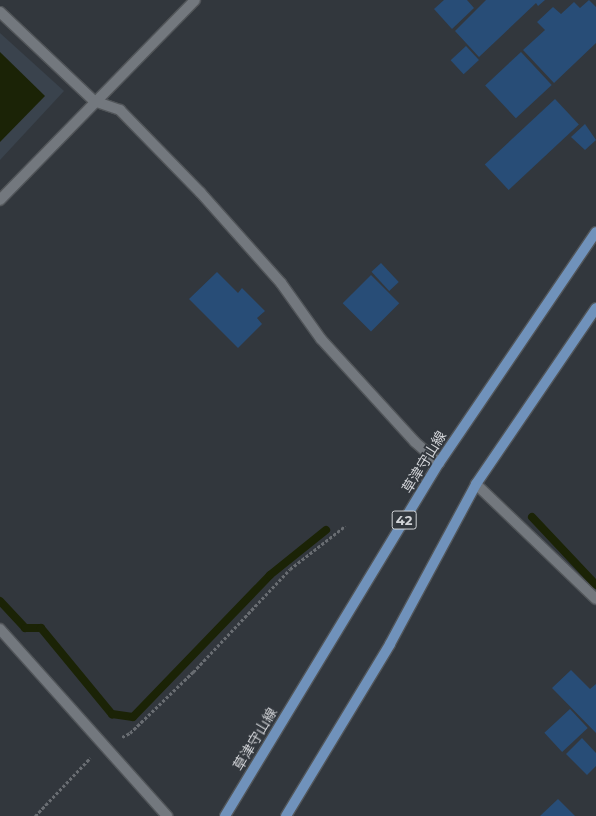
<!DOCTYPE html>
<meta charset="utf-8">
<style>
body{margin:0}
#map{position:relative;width:596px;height:816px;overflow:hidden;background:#32373d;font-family:Montserrat,"Noto Sans JP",sans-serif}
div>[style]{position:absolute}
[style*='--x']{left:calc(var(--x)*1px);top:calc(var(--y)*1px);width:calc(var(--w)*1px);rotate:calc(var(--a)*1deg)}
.built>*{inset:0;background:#3a434d}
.water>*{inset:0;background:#1b2306}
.stream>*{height:8px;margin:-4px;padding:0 4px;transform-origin:4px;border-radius:4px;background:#1b2306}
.building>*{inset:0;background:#284d77;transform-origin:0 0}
.path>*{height:2.5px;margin-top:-1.25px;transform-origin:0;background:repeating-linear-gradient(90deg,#696d72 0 3px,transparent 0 5px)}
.roads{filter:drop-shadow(1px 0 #515559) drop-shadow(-1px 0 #515559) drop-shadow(0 1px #515559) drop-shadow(0 -1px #515559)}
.minor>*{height:10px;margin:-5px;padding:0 5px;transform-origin:5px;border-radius:5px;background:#73787e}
.primary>*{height:10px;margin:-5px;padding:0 5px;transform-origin:5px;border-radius:5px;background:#7092bb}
span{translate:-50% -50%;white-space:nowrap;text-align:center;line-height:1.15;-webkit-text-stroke:3.5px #32373d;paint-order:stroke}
.shield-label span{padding:1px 3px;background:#32373d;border:1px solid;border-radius:3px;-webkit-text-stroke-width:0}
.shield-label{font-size:13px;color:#d2d4d8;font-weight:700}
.street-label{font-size:14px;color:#d2d4d8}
</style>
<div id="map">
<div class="built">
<i style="clip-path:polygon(0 33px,64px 91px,0 160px)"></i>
</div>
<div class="water">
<i style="clip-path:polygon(0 52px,45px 96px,0 142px)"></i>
</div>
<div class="stream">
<i style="--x:532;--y:517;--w:93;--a:46.7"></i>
<i style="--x:0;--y:601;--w:37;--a:47"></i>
<i style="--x:25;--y:628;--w:16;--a:0"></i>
<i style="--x:41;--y:628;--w:112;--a:50.5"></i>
<i style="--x:112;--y:714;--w:21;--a:8"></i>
<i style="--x:133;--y:717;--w:197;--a:-46"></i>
<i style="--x:270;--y:575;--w:72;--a:-38.8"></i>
</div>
<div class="building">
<i style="clip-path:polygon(444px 0,467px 0,474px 8px,452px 29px,434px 9px)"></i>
<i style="clip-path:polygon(486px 0,545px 0,538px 6px,536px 3px,479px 57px,455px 31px)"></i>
<i style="clip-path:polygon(589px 0,596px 7px,596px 43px,554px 83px,523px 50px,545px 30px,537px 22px,553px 7px,561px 14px,574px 2px,580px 8px)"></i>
<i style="left:466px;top:46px;width:19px;height:21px;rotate:47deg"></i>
<i style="left:521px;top:52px;width:45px;height:49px;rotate:47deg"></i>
<i style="left:555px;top:99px;width:35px;height:96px;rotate:47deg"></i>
<i style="clip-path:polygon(585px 124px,596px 140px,585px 150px,571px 137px)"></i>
<i style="left:381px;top:263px;width:26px;height:13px;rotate:47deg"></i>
<i style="clip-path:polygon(217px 272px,238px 293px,242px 288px,265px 311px,257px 318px,262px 324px,238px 348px,189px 299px)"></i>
<i style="left:371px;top:275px;width:40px;height:40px;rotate:45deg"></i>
<i style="clip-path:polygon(571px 670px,590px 689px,596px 684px,596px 733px,552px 688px)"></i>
<i style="left:570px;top:709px;width:26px;height:35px;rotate:47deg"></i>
<i style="clip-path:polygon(582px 738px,596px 753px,596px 766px,587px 775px,566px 754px)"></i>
<i style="clip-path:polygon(558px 799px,575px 816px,540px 816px)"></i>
</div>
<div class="path">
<i style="--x:122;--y:737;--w:9;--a:-27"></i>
<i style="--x:130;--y:733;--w:88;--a:-44.1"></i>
<i style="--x:193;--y:672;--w:141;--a:-46.7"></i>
<i style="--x:290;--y:569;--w:70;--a:-38"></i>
<i style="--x:35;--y:816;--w:80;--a:-46.5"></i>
</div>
<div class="roads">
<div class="minor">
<i style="--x:0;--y:12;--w:129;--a:43.4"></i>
<i style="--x:94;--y:101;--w:28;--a:19"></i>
<i style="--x:120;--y:110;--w:115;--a:45.7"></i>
<i style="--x:200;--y:192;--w:122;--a:48.3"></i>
<i style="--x:281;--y:283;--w:69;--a:54.5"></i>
<i style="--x:321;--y:339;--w:139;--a:47.6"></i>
<i style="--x:415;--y:442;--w:32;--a:41"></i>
<i style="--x:0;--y:200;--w:279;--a:-45.7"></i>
<i style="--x:476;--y:484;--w:166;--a:43.8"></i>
<i style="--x:0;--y:629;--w:251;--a:48.2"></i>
</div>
<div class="primary">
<i style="--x:225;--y:816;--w:413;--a:-58.8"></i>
<i style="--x:439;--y:463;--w:279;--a:-55.8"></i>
<i style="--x:286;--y:816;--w:201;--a:-58.8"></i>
<i style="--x:390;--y:644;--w:182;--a:-61.7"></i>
<i style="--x:476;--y:484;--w:213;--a:-55.7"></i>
</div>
</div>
<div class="shield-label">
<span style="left:404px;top:520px">42</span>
</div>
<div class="street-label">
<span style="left:424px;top:462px;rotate:-58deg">草津守山線</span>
<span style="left:255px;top:739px;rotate:-59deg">草津守山線</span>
</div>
</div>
